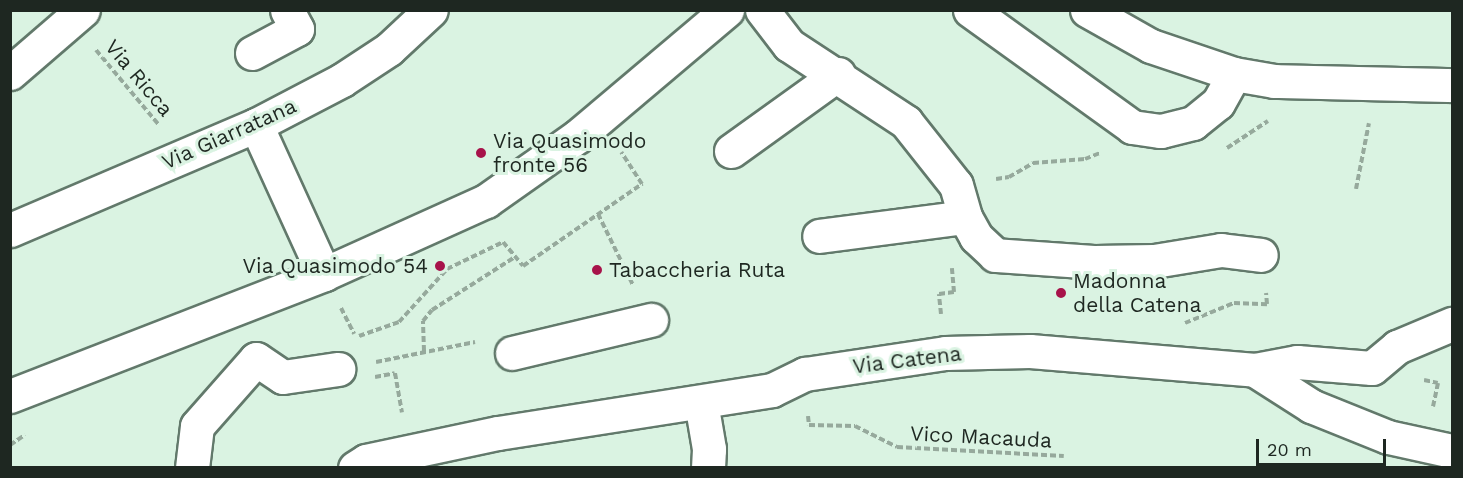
<!DOCTYPE html>
<style>
body{margin:0}
#map{position:relative;width:1463px;height:478px;overflow:hidden;background:#daf3e2;font-family:"Work Sans",sans-serif}
div>[style]{position:absolute}
[style*='--x']{left:calc(var(--x)*1px);top:calc(var(--y)*1px);width:calc(var(--w)*1px);rotate:calc(var(--a)*1deg)}
.path>*{height:4px;margin-top:-2px;transform-origin:0;background:repeating-linear-gradient(90deg,#96a99c 0 6px,transparent 0 9px)}
.roads{filter:drop-shadow(2px 0 #62796b) drop-shadow(-2px 0 #62796b) drop-shadow(0 2px #62796b) drop-shadow(0 -2px #62796b)}
.pedestrian>*{height:33px;margin:-16.5px;padding:0 16.5px;transform-origin:16.5px;border-radius:16.5px;background:#fff}
.minor>*{height:33px;margin:-16.5px;padding:0 16.5px;transform-origin:16.5px;border-radius:16.5px;background:#fff}
.tertiary>*{height:33px;margin:-16.5px;padding:0 16.5px;transform-origin:16.5px;border-radius:16.5px;background:#fff}
.dots>*{width:16px;height:16px;translate:-50% -50%;box-sizing:border-box;border:3px solid #daf3e2;border-radius:50%}
span{translate:-50% -50%;white-space:nowrap;text-align:center;line-height:1.15;-webkit-text-stroke:6px #daf3e2;paint-order:stroke}
.street-label{font-size:21px;color:#1e2721}
.poi-label{font-size:21px;color:#1e2721}
.left{translate:0 -50%;text-align:left}
.right{translate:-100% -50%;text-align:right}
.frame{position:absolute;inset:0;border:12px solid #1e2721;pointer-events:none}
.scale{position:absolute;left:1256px;top:439px;width:130px;height:27px;box-sizing:border-box;border:3px solid #1e2721;border-top:0;padding-left:8px;font-size:18px;line-height:21px;white-space:nowrap;color:#1e2721;-webkit-text-stroke:4px #daf3e2;paint-order:stroke}
</style>
<div id="map">
<div class="path">
<i style="--x:96;--y:50;--w:97;--a:50"></i>
<i style="--x:1227;--y:148;--w:49;--a:-33.4"></i>
<i style="--x:996;--y:179;--w:13;--a:-9"></i>
<i style="--x:1009;--y:177;--w:28;--a:-30"></i>
<i style="--x:1033;--y:163;--w:52;--a:-4.4"></i>
<i style="--x:1085;--y:159;--w:16;--a:-22"></i>
<i style="--x:1356;--y:189;--w:67;--a:-78.9"></i>
<i style="--x:598;--y:214;--w:79;--a:63.8"></i>
<i style="--x:341;--y:308;--w:29;--a:63"></i>
<i style="--x:941;--y:314;--w:20;--a:-96"></i>
<i style="--x:939;--y:294;--w:15;--a:-8"></i>
<i style="--x:954;--y:292;--w:24;--a:-95"></i>
<i style="--x:1185;--y:323;--w:53;--a:-22.2"></i>
<i style="--x:1234;--y:303;--w:33;--a:2"></i>
<i style="--x:1267;--y:304;--w:11;--a:-95"></i>
<i style="--x:359;--y:336;--w:42;--a:-19.3"></i>
<i style="--x:399;--y:322;--w:72;--a:-47.8"></i>
<i style="--x:447;--y:269;--w:62;--a:-25.7"></i>
<i style="--x:503;--y:242;--w:31;--a:50"></i>
<i style="--x:523;--y:266;--w:145;--a:-34.6"></i>
<i style="--x:642;--y:184;--w:38;--a:-123"></i>
<i style="--x:424;--y:351;--w:30;--a:-92"></i>
<i style="--x:423;--y:321;--w:14;--a:-51"></i>
<i style="--x:432;--y:310;--w:98;--a:-32.6"></i>
<i style="--x:376;--y:362;--w:101;--a:-11.4"></i>
<i style="--x:375;--y:377;--w:20;--a:-11"></i>
<i style="--x:395;--y:373;--w:40;--a:80"></i>
<i style="--x:1424;--y:380;--w:14;--a:12"></i>
<i style="--x:1438;--y:383;--w:24;--a:102"></i>
<i style="--x:808;--y:416;--w:9;--a:84"></i>
<i style="--x:809;--y:425;--w:46;--a:1.2"></i>
<i style="--x:855;--y:426;--w:47;--a:26.6"></i>
<i style="--x:897;--y:447;--w:167;--a:3.1"></i>
<i style="--x:10;--y:445;--w:18;--a:-34"></i>
</div>
<div class="roads">
<div class="pedestrian">
<i style="--x:252;--y:53;--w:51;--a:-28.1"></i>
<i style="--x:297;--y:29;--w:21;--a:-118"></i>
<i style="--x:1095;--y:262;--w:59;--a:-1"></i>
<i style="--x:1154;--y:261;--w:68;--a:-9.3"></i>
<i style="--x:1221;--y:250;--w:40;--a:7.1"></i>
<i style="--x:512;--y:353;--w:143;--a:-13.4"></i>
<i style="--x:192;--y:468;--w:42;--a:-83.2"></i>
<i style="--x:197;--y:426;--w:89;--a:-48.6"></i>
<i style="--x:256;--y:359;--w:32;--a:34"></i>
<i style="--x:283;--y:377;--w:56;--a:-8.3"></i>
</div>
<div class="minor">
<i style="--x:762;--y:10;--w:44;--a:52.4"></i>
<i style="--x:789;--y:45;--w:140;--a:33.3"></i>
<i style="--x:906;--y:122;--w:80;--a:51.6"></i>
<i style="--x:956;--y:185;--w:33;--a:74"></i>
<i style="--x:965;--y:217;--w:147;--a:172.6"></i>
<i style="--x:970;--y:10;--w:200;--a:35.8"></i>
<i style="--x:1132;--y:127;--w:29;--a:8"></i>
<i style="--x:1161;--y:131;--w:33;--a:-14"></i>
<i style="--x:1193;--y:123;--w:32;--a:-39"></i>
<i style="--x:1218;--y:103;--w:33;--a:-61"></i>
<i style="--x:10;--y:73;--w:96;--a:-40.8"></i>
<i style="--x:731;--y:151;--w:132;--a:-35.7"></i>
<i style="--x:965;--y:217;--w:23;--a:61"></i>
<i style="--x:976;--y:237;--w:26;--a:43"></i>
<i style="--x:995;--y:255;--w:100;--a:4"></i>
<i style="--x:1255;--y:370;--w:43;--a:-10.8"></i>
<i style="--x:1297;--y:362;--w:75;--a:4.6"></i>
<i style="--x:1372;--y:368;--w:33;--a:-40"></i>
<i style="--x:1397;--y:347;--w:60;--a:-22.7"></i>
<i style="--x:701;--y:402;--w:48;--a:80.3"></i>
<i style="--x:709;--y:449;--w:19;--a:93"></i>
<i style="--x:355;--y:468;--w:13;--a:-32"></i>
<i style="--x:366;--y:461;--w:135;--a:-12"></i>
<i style="--x:498;--y:433;--w:277;--a:-8.9"></i>
<i style="--x:772;--y:390;--w:37;--a:-26"></i>
<i style="--x:805;--y:374;--w:142;--a:-8.5"></i>
<i style="--x:945;--y:353;--w:85;--a:-1.3"></i>
<i style="--x:1030;--y:351;--w:226;--a:4.8"></i>
<i style="--x:1255;--y:370;--w:67;--a:32.7"></i>
<i style="--x:1311;--y:406;--w:83;--a:21.9"></i>
<i style="--x:1388;--y:437;--w:66;--a:12.3"></i>
</div>
<div class="tertiary">
<i style="--x:1087;--y:10;--w:73;--a:29.4"></i>
<i style="--x:1151;--y:46;--w:88;--a:18.6"></i>
<i style="--x:1234;--y:74;--w:41;--a:9.9"></i>
<i style="--x:1274;--y:81;--w:178;--a:1.3"></i>
<i style="--x:256;--y:125;--w:164;--a:65.5"></i>
<i style="--x:10;--y:230;--w:267;--a:-23.1"></i>
<i style="--x:256;--y:125;--w:97;--a:-27.6"></i>
<i style="--x:342;--y:80;--w:56;--a:-33.4"></i>
<i style="--x:389;--y:49;--w:57;--a:-42.9"></i>
<i style="--x:10;--y:396;--w:337;--a:-21.2"></i>
<i style="--x:324;--y:274;--w:178;--a:-24.3"></i>
<i style="--x:486;--y:201;--w:113;--a:-35.2"></i>
<i style="--x:578;--y:136;--w:195;--a:-40.2"></i>
</div>
</div>
<div class="dots">
<i style="left:481px;top:153px;background:#a7124a"></i>
<i style="left:440px;top:266px;background:#a7124a"></i>
<i style="left:597px;top:270px;background:#a7124a"></i>
<i style="left:1061px;top:293px;background:#a7124a"></i>
</div>
<div class="street-label">
<span style="left:139px;top:78px;rotate:50deg">Via Ricca</span>
<span style="left:229px;top:134px;rotate:-24deg">Via Giarratana</span>
<span style="left:907px;top:360px;rotate:-7deg">Via Catena</span>
<span style="left:981px;top:437px;rotate:3deg">Vico Macauda</span>
</div>
<div class="poi-label">
<span class="left" style="left:493px;top:153px">Via Quasimodo<br>fronte 56</span>
<span class="right" style="left:428px;top:266px">Via Quasimodo 54</span>
<span class="left" style="left:609px;top:270px">Tabaccheria Ruta</span>
<span class="left" style="left:1073px;top:293px">Madonna<br>della Catena</span>
</div>
<div class="frame"></div>
<div class="scale">20 m</div>
</div>
